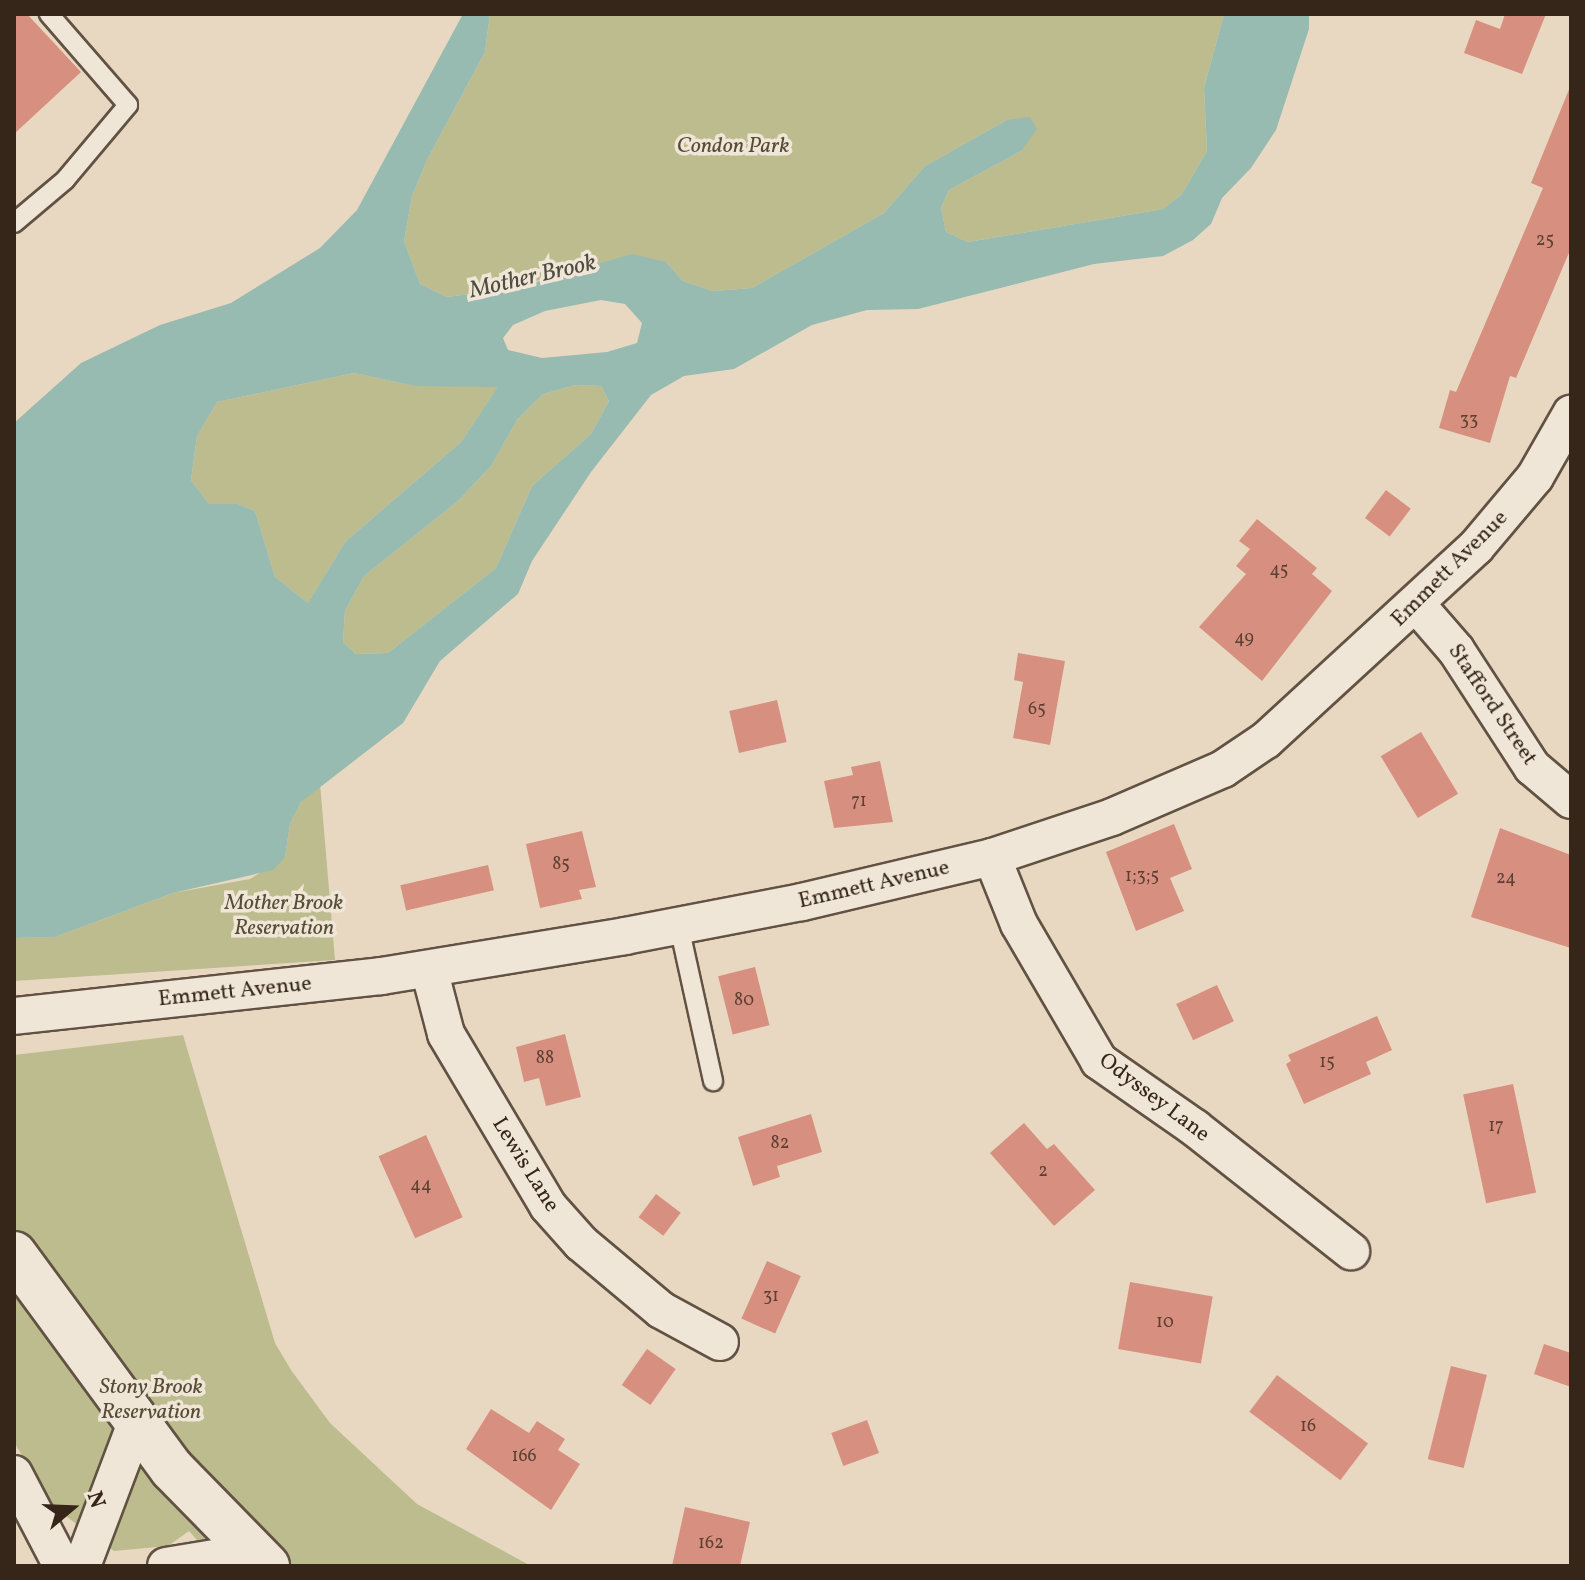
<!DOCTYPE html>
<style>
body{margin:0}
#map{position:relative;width:1585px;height:1580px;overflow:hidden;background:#e8d8c1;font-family:Vollkorn,serif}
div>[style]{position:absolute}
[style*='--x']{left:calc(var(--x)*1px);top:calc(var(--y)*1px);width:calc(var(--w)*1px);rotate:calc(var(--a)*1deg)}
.green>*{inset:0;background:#bdbc8e}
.water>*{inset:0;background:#97bab1}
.building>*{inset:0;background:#d79080;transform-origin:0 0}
.roads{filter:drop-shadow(2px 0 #625243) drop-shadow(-2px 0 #625243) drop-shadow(0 2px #625243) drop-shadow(0 -2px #625243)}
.lane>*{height:18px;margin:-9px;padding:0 9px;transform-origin:9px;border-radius:9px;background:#f0e6d7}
.street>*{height:36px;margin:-18px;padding:0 18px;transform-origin:18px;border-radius:18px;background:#f0e6d7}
.secondary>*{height:44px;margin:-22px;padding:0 22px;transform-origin:22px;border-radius:22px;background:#f0e6d7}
span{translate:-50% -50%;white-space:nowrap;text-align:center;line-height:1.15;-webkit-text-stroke:7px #f0e6d7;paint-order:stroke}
.number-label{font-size:18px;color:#5e4033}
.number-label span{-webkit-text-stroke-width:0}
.park-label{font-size:22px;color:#574c36;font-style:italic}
.street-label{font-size:22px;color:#352619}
.water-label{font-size:24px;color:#4e4b3f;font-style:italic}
.frame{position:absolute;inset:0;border:16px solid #352619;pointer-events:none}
.north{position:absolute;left:32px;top:1468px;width:80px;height:80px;-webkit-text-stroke:6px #f0e6d7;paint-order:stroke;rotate:71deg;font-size:22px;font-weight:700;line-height:32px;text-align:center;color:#352619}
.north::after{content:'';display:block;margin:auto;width:28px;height:36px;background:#352619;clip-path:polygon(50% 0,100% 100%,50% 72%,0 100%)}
</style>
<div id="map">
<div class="green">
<i style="clip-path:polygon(490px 14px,1224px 14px,1204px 88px,1207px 151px,1182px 194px,1163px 209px,968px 242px,946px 232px,941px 208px,949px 190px,1021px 151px,1007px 120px,925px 166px,884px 213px,752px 288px,713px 291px,683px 281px,666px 262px,577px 267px,516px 288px,447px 297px,420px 284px,404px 241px,412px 196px,427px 160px,485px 52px)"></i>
<i style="clip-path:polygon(354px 373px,416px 386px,499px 386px,461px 442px,345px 542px,308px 603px,275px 577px,255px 511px,238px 504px,209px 504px,191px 480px,197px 436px,217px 402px)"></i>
<i style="clip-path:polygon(576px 385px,601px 386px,609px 401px,591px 434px,532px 486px,496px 568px,388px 653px,356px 654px,343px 642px,345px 611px,364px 576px,458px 501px,491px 466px,517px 420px,543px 394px)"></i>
<i style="clip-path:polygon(320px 783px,335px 960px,14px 981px,14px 938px,55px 937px,173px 893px,250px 879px,285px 857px,290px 824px,301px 802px)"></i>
<i style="clip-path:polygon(183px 1035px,275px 1343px,291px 1370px,330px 1423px,417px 1504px,531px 1566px,220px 1566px,189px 1531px,168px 1546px,114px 1551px,53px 1507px,14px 1442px,14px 1055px)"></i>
</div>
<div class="water">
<i style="clip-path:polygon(evenodd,463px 14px,490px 14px,485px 52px,427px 160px,412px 196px,404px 241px,420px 284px,447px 297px,516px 288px,632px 254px,666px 262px,683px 281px,713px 291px,752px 288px,884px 213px,925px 166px,1007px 120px,1030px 117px,1037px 129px,1021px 151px,949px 190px,941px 208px,946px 232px,968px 242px,1163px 209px,1182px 194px,1207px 151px,1204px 88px,1224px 14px,1309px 14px,1309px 29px,1276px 130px,1251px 168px,1222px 198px,1211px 224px,1193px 240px,1163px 256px,1094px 264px,918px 309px,867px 310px,812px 325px,734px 369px,684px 376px,651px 395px,591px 472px,532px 561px,518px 594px,440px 661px,403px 723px,301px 802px,290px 824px,285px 857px,273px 870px,173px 893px,55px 937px,14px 938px,14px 423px,81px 363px,160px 325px,231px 303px,320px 248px,357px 210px,463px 14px,601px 300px,625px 304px,642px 323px,637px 343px,607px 352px,542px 358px,508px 350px,503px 338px,513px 325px,545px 311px,601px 300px,463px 14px,354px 373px,415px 386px,498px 387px,461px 442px,345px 542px,308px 603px,275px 577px,255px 511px,238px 504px,209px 504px,191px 480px,197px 436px,217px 402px,354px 373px,463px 14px,576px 385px,601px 386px,609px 401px,591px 434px,532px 486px,496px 568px,388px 653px,356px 654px,343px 642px,345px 611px,364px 576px,458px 501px,491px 466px,517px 420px,543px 394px,576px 385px)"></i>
</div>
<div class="building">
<i style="clip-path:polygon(14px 14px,27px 14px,81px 72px,14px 134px)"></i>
<i style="clip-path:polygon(1505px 14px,1546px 14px,1522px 74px,1464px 53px,1476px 20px,1500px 29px)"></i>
<i style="clip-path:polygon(1570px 87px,1571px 248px,1516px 378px,1510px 376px,1490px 443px,1439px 428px,1450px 390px,1456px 392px,1543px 188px,1531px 183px)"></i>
<i style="left:1386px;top:490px;width:31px;height:35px;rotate:37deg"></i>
<i style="clip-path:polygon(1257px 519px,1317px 568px,1312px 574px,1332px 591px,1262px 681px,1199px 627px,1246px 574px,1236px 566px,1250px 549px,1239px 541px)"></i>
<i style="clip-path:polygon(1018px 653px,1065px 661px,1050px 745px,1013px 738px,1023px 682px,1014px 680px)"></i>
<i style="left:777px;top:700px;width:43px;height:49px;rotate:77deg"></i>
<i style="left:1421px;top:732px;width:72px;height:47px;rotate:59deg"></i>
<i style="clip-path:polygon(880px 761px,893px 822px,834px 828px,824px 781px,853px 775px,851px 767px)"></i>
<i style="clip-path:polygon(1174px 824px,1192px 869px,1170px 878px,1184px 911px,1136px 931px,1106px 852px)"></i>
<i style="clip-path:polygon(1500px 828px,1571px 855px,1571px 948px,1471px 917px)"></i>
<i style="clip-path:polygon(582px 831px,596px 887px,579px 890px,582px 899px,540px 908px,526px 844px)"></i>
<i style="left:488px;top:865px;width:26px;height:90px;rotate:77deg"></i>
<i style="left:755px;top:967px;width:60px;height:38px;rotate:76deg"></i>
<i style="left:1217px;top:985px;width:40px;height:45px;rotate:65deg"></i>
<i style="clip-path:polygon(1377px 1016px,1392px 1050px,1366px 1062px,1371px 1074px,1304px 1104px,1286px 1064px,1291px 1061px,1288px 1055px)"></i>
<i style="clip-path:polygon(565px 1034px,581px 1097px,546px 1106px,539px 1078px,524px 1082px,516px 1047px)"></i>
<i style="left:1513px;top:1084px;width:111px;height:51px;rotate:78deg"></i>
<i style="clip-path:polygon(811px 1114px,822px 1152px,777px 1166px,780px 1177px,753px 1186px,738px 1137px)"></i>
<i style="clip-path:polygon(1024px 1123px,1047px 1149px,1054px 1144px,1095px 1190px,1054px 1226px,990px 1153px)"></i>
<i style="left:426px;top:1135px;width:90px;height:52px;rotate:66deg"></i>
<i style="left:656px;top:1194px;width:31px;height:29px;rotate:37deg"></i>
<i style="left:767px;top:1261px;width:37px;height:63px;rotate:24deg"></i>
<i style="left:1130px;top:1282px;width:84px;height:68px;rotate:10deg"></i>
<i style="clip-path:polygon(1544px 1344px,1571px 1353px,1571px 1387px,1534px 1374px)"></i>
<i style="left:647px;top:1349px;width:35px;height:44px;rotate:35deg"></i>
<i style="left:1451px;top:1366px;width:37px;height:96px;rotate:14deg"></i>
<i style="left:1277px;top:1375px;width:114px;height:46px;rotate:37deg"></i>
<i style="clip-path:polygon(491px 1409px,529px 1433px,537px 1421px,565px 1439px,558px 1450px,580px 1464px,551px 1510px,466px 1449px)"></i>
<i style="left:867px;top:1420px;width:35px;height:38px;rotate:70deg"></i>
<i style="clip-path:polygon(685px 1507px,750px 1522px,740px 1566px,672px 1566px)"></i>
</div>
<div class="roads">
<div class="lane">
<i style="--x:14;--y:223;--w:67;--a:-40.1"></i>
<i style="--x:65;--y:180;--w:98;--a:-50"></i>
<i style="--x:128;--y:105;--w:121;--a:-131"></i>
<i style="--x:679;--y:926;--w:159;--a:77.6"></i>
</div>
<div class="street">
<i style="--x:1417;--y:605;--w:60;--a:49.1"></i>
<i style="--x:1456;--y:650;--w:140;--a:57"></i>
<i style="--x:1532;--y:767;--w:51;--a:40.2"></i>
<i style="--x:992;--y:857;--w:72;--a:68.1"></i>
<i style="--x:1019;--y:924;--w:159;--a:59.7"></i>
<i style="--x:1099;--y:1061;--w:117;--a:34.9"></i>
<i style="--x:1195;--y:1128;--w:199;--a:38.3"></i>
<i style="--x:429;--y:969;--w:67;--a:75.3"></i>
<i style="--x:446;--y:1034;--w:200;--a:59.3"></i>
<i style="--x:548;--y:1206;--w:50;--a:48.3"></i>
<i style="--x:581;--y:1243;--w:104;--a:39.9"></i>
<i style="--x:661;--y:1310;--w:67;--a:28.5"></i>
<i style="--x:14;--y:1016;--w:369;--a:-6.2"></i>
<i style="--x:381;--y:976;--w:247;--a:-9.3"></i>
<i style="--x:625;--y:936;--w:180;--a:-10.9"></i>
<i style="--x:802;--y:902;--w:195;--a:-13.3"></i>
<i style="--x:992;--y:857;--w:126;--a:-18.4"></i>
<i style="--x:1112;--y:817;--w:121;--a:-23.4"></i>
<i style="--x:1223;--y:769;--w:52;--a:-34"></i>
<i style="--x:1266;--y:740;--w:285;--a:-42.6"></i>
<i style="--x:1476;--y:547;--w:92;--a:-49.9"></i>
<i style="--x:1535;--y:477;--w:73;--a:-60.3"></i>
<i style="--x:14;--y:1474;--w:104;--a:62.4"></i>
<i style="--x:82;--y:1566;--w:153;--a:-69.3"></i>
<i style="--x:166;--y:1566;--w:86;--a:-9.4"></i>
</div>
<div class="secondary">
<i style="--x:14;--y:1254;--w:267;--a:53.7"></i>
<i style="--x:172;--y:1469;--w:136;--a:45.6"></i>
</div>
</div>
<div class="number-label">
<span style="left:1545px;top:241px">25</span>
<span style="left:1469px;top:421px">33</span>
<span style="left:1279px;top:571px">45</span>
<span style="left:1244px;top:639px">49</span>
<span style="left:1037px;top:710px">65</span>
<span style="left:859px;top:802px">71</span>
<span style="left:561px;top:865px">85</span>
<span style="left:1142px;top:877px">1;3;5</span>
<span style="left:1506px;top:879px">24</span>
<span style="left:744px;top:1001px">80</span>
<span style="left:545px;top:1059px">88</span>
<span style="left:1327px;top:1063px">15</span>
<span style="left:1496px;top:1127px">17</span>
<span style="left:780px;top:1144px">82</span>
<span style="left:1043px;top:1172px">2</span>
<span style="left:421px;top:1186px">44</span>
<span style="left:771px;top:1297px">31</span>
<span style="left:1165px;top:1323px">10</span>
<span style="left:1308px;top:1427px">16</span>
<span style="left:524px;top:1457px">166</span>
<span style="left:711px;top:1544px">162</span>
</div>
<div class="park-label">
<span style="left:733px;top:147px">Condon Park</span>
<span style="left:284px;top:916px">Mother Brook<br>Reservation</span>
<span style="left:151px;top:1400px">Stony Brook<br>Reservation</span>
</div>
<div class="street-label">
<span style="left:1450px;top:569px;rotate:-45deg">Emmett Avenue</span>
<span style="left:1492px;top:705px;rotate:56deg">Stafford Street</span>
<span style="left:874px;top:885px;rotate:-13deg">Emmett Avenue</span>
<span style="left:235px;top:992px;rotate:-6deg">Emmett Avenue</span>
<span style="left:1154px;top:1098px;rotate:37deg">Odyssey Lane</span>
<span style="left:525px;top:1165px;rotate:58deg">Lewis Lane</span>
</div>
<div class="water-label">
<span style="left:533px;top:278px;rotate:-13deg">Mother Brook</span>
</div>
<div class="frame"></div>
<div class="north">N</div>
</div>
